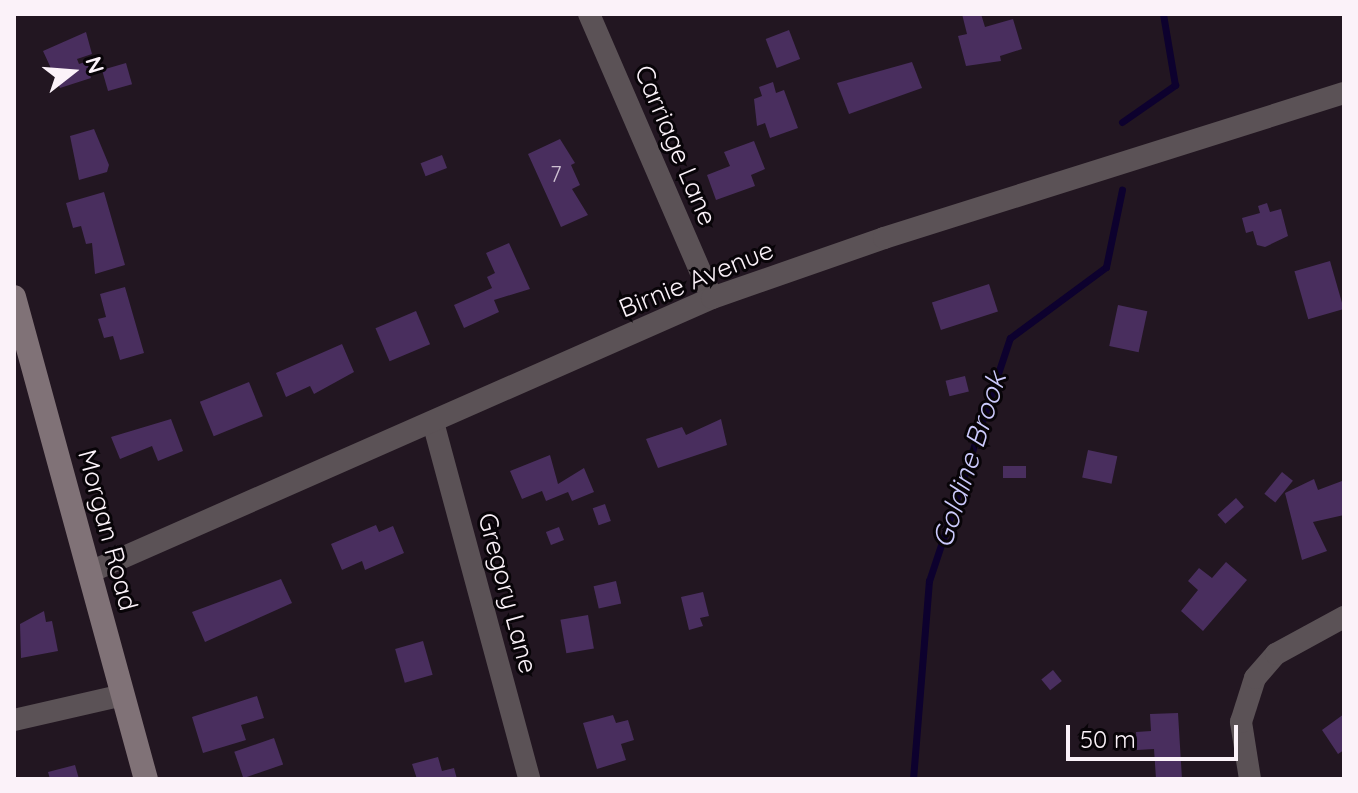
<!DOCTYPE html>
<style>
body{margin:0}
#map{position:relative;width:1358px;height:793px;overflow:hidden;background:#221621;font-family:Quicksand,sans-serif}
div>[style]{position:absolute}
[style*='--x']{left:calc(var(--x)*1px);top:calc(var(--y)*1px);width:calc(var(--w)*1px);rotate:calc(var(--a)*1deg)}
.stream>*{height:7px;margin:-3.5px;padding:0 3.5px;transform-origin:3.5px;border-radius:3.5px;background:#0d012e}
.building>*{inset:0;background:#492e5e;transform-origin:0 0}
.street>*{height:22px;margin:-11px;padding:0 11px;transform-origin:11px;border-radius:11px;background:#5b5256}
.secondary>*{height:24px;margin:-12px;padding:0 12px;transform-origin:12px;border-radius:12px;background:#807277}
span{translate:-50% -50%;white-space:nowrap;text-align:center;line-height:1.15;-webkit-text-stroke:6px #080408;paint-order:stroke}
.number-label{font-size:22px;color:#cec1d2}
.number-label span{-webkit-text-stroke-width:0}
.street-label{font-size:26px;color:#fbf2f9}
.water-label{font-size:28px;color:#cbc9fb;font-style:italic}
.frame{position:absolute;inset:0;border:16px solid #fbf2f9;pointer-events:none}
.north{position:absolute;left:32px;top:32px;width:80px;height:80px;-webkit-text-stroke:6px #080408;paint-order:stroke;rotate:73deg;font-size:22px;font-weight:700;line-height:32px;text-align:center;color:#fbf2f9}
.north::after{content:'';display:block;margin:auto;width:28px;height:36px;background:#fbf2f9;clip-path:polygon(50% 0,100% 100%,50% 72%,0 100%)}
.scale{position:absolute;left:1066px;top:725px;width:172px;height:36px;box-sizing:border-box;border:4px solid #fbf2f9;border-top:0;padding-left:10px;font-size:24px;line-height:28px;white-space:nowrap;color:#fbf2f9;-webkit-text-stroke:6px #080408;paint-order:stroke}
</style>
<div id="map">
<div class="stream">
<i style="--x:1122;--y:122;--w:65;--a:-34.9"></i>
<i style="--x:1175;--y:85;--w:72;--a:-99.6"></i>
<i style="--x:913;--y:779;--w:199;--a:-85.4"></i>
<i style="--x:929;--y:581;--w:256;--a:-71.6"></i>
<i style="--x:1010;--y:338;--w:119;--a:-36.5"></i>
<i style="--x:1106;--y:267;--w:79;--a:-78.3"></i>
</div>
<div class="building">
<i style="clip-path:polygon(962px 14px,981px 14px,985px 27px,1013px 19px,1022px 49px,1000px 56px,1001px 61px,966px 66px,958px 36px,967px 34px)"></i>
<i style="left:789px;top:30px;width:31px;height:25px;rotate:69deg"></i>
<i style="clip-path:polygon(86px 32px,92px 54px,77px 59px,79px 64px,91px 60px,95px 71px,89px 72px,91px 78px,60px 88px,43px 51px)"></i>
<i style="clip-path:polygon(912px 62px,922px 88px,849px 114px,837px 83px)"></i>
<i style="left:126px;top:63px;width:22px;height:25px;rotate:74deg"></i>
<i style="clip-path:polygon(773px 82px,776px 93px,784px 90px,798px 128px,770px 138px,765px 123px,757px 126px,754px 99px,762px 96px,759px 87px)"></i>
<i style="clip-path:polygon(94px 129px,109px 165px,107px 172px,79px 180px,70px 136px)"></i>
<i style="clip-path:polygon(560px 139px,575px 163px,571px 165px,580px 185px,572px 189px,588px 215px,561px 227px,528px 154px)"></i>
<i style="clip-path:polygon(754px 141px,765px 169px,751px 175px,755px 186px,716px 200px,707px 175px,730px 166px,724px 152px)"></i>
<i style="left:442px;top:155px;width:14px;height:23px;rotate:69deg"></i>
<i style="clip-path:polygon(104px 192px,125px 265px,95px 274px,92px 243px,86px 244px,81px 226px,73px 228px,66px 203px)"></i>
<i style="clip-path:polygon(1267px 203px,1270px 212px,1281px 209px,1288px 236px,1265px 247px,1257px 245px,1253px 231px,1246px 233px,1242px 218px,1260px 213px,1258px 206px)"></i>
<i style="clip-path:polygon(509px 243px,530px 289px,494px 300px,499px 312px,464px 328px,454px 305px,492px 288px,487px 277px,495px 273px,486px 253px)"></i>
<i style="left:1330px;top:261px;width:50px;height:37px;rotate:74deg"></i>
<i style="left:989px;top:284px;width:29px;height:60px;rotate:72deg"></i>
<i style="clip-path:polygon(125px 287px,144px 353px,120px 360px,113px 336px,104px 338px,98px 319px,106px 317px,100px 294px)"></i>
<i style="left:1118px;top:305px;width:30px;height:42px;rotate:12deg"></i>
<i style="left:416px;top:311px;width:36px;height:44px;rotate:67deg"></i>
<i style="clip-path:polygon(342px 344px,354px 372px,314px 394px,310px 386px,286px 397px,276px 373px)"></i>
<i style="left:965px;top:376px;width:16px;height:20px;rotate:76deg"></i>
<i style="left:249px;top:382px;width:37px;height:53px;rotate:68deg"></i>
<i style="clip-path:polygon(171px 419px,183px 451px,158px 461px,152px 446px,120px 459px,111px 437px)"></i>
<i style="clip-path:polygon(721px 419px,727px 445px,658px 468px,646px 439px,682px 427px,686px 435px)"></i>
<i style="left:1088px;top:450px;width:30px;height:28px;rotate:12deg"></i>
<i style="clip-path:polygon(550px 455px,558px 484px,584px 468px,594px 492px,572px 501px,568px 492px,546px 501px,542px 491px,522px 499px,510px 471px)"></i>
<i style="left:1003px;top:466px;width:23px;height:12px"></i>
<i style="left:1282px;top:472px;width:14px;height:28px;rotate:39deg"></i>
<i style="clip-path:polygon(1314px 479px,1318px 490px,1342px 481px,1344px 515px,1313px 522px,1327px 551px,1302px 560px,1285px 493px)"></i>
<i style="left:1236px;top:498px;width:12px;height:25px;rotate:48deg"></i>
<i style="left:605px;top:504px;width:18px;height:13px;rotate:71deg"></i>
<i style="clip-path:polygon(376px 525px,379px 532px,393px 526px,404px 553px,365px 570px,362px 561px,342px 570px,331px 544px)"></i>
<i style="left:559px;top:527px;width:14px;height:14px;rotate:69deg"></i>
<i style="clip-path:polygon(1226px 562px,1247px 580px,1203px 631px,1181px 611px,1198px 590px,1188px 581px,1199px 568px,1212px 578px)"></i>
<i style="clip-path:polygon(281px 579px,292px 603px,205px 642px,192px 612px)"></i>
<i style="left:616px;top:581px;width:23px;height:23px;rotate:77deg"></i>
<i style="clip-path:polygon(703px 592px,709px 616px,700px 618px,703px 626px,689px 630px,681px 597px)"></i>
<i style="clip-path:polygon(44px 611px,46px 622px,52px 621px,58px 651px,21px 658px,20px 624px)"></i>
<i style="left:588px;top:615px;width:34px;height:28px;rotate:80deg"></i>
<i style="left:423px;top:641px;width:35px;height:29px;rotate:74deg"></i>
<i style="left:1053px;top:670px;width:14px;height:15px;rotate:51deg"></i>
<i style="clip-path:polygon(257px 696px,264px 718px,241px 725px,246px 740px,203px 753px,192px 717px)"></i>
<i style="clip-path:polygon(1178px 713px,1182px 779px,1156px 779px,1154px 749px,1137px 750px,1136px 732px,1151px 731px,1150px 714px)"></i>
<i style="clip-path:polygon(1344px 714px,1344px 750px,1338px 754px,1322px 730px)"></i>
<i style="clip-path:polygon(613px 715px,616px 723px,628px 720px,634px 740px,621px 744px,626px 760px,597px 769px,583px 723px)"></i>
<i style="left:274px;top:738px;width:28px;height:42px;rotate:71deg"></i>
<i style="clip-path:polygon(438px 757px,442px 771px,454px 768px,457px 779px,417px 779px,412px 764px)"></i>
<i style="clip-path:polygon(75px 765px,79px 779px,50px 779px,48px 772px)"></i>
</div>
<div class="street">
<i style="--x:589;--y:14;--w:309;--a:66.6"></i>
<i style="--x:433;--y:422;--w:370;--a:74.9"></i>
<i style="--x:90;--y:572;--w:680;--a:-23.77"></i>
<i style="--x:712;--y:298;--w:182;--a:-19.2"></i>
<i style="--x:884;--y:238;--w:482;--a:-17.5"></i>
<i style="--x:14;--y:720;--w:112;--a:-12.9"></i>
<i style="--x:1250;--y:779;--w:58;--a:-99"></i>
<i style="--x:1241;--y:722;--w:46;--a:-72.3"></i>
<i style="--x:1255;--y:678;--w:32;--a:-49"></i>
<i style="--x:1276;--y:654;--w:77;--a:-28.6"></i>
</div>
<div class="secondary">
<i style="--x:14;--y:297;--w:500;--a:74.7"></i>
</div>
<div class="number-label">
<span style="left:556px;top:175px">7</span>
</div>
<div class="street-label">
<span style="left:676px;top:145px;rotate:67deg">Carriage Lane</span>
<span style="left:696px;top:279px;rotate:-22deg">Birnie Avenue</span>
<span style="left:108px;top:530px;rotate:75deg">Morgan Road</span>
<span style="left:508px;top:593px;rotate:75deg">Gregory Lane</span>
</div>
<div class="water-label">
<span style="left:969px;top:460px;rotate:-72deg">Goldine Brook</span>
</div>
<div class="frame"></div>
<div class="north">N</div>
<div class="scale">50 m</div>
</div>
